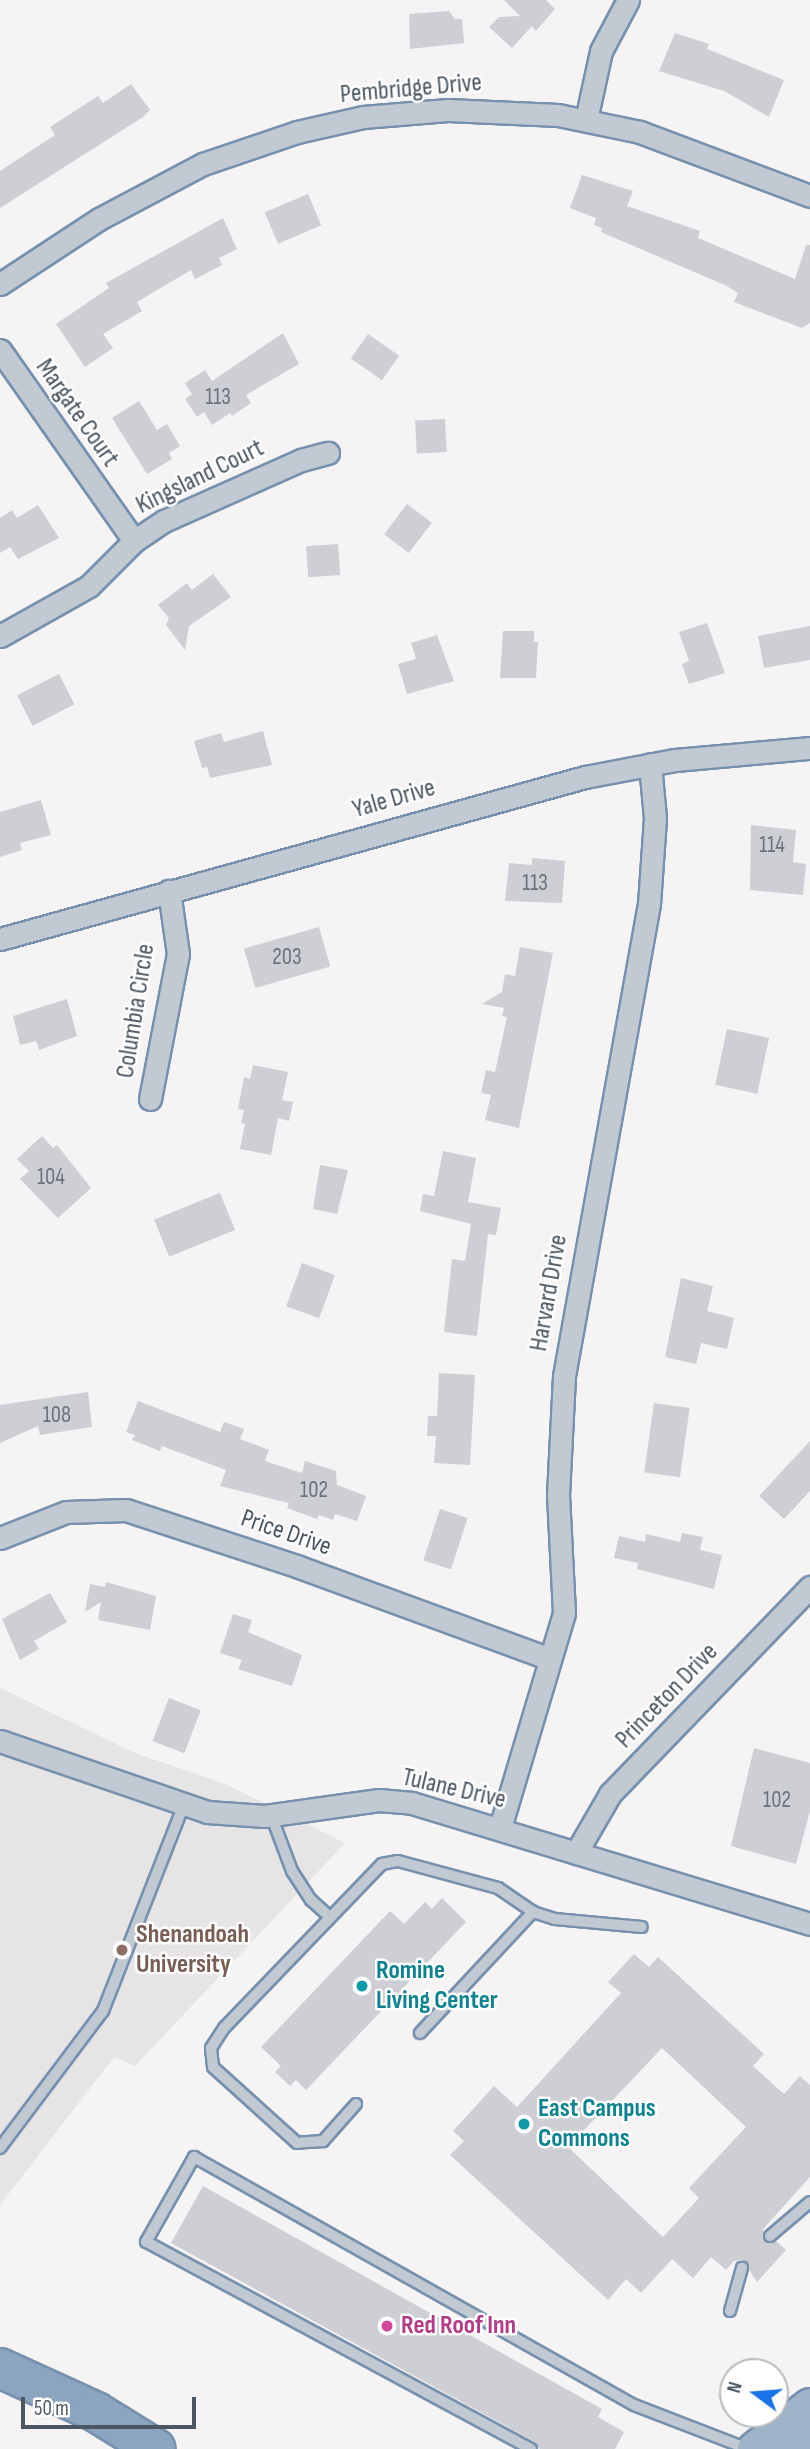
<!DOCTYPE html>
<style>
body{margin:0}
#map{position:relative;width:810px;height:2449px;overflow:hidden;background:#f5f3f3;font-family:"Sofia Sans Condensed",sans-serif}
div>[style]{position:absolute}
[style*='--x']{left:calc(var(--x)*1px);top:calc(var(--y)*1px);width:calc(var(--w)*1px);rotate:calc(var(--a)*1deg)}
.education>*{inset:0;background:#e6e4e5}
.building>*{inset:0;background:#cdcfd5;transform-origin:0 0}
.roads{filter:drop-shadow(2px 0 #7690ad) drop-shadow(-2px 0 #7690ad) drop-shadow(0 2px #7690ad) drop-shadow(0 -2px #7690ad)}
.service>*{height:10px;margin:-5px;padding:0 5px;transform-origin:5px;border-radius:5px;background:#c1cad2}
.minor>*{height:21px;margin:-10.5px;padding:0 10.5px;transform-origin:10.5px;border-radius:10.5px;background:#c1cad2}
.trunk>*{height:35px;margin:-17.5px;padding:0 17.5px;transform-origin:17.5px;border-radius:17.5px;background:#9fb4c9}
.motorway>*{height:38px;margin:-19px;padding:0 19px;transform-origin:19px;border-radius:19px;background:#8ba5c1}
.dots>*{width:19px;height:19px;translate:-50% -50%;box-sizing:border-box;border:4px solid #fff;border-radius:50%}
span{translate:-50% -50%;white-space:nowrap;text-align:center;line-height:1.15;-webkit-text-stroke:5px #fff;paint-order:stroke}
.number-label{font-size:23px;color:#6b747e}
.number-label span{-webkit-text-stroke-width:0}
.street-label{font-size:26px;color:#4a5661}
.education-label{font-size:26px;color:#785e54;font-weight:700}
.left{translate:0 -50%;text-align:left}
.culture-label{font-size:26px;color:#0d838f;font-weight:700}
.hotel-label{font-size:26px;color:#b23c85;font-weight:700}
.north{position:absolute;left:719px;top:2358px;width:70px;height:70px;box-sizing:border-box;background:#fff;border:2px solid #b7bbc0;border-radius:50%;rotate:286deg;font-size:19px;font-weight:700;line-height:28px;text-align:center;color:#4a5661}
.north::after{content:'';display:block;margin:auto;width:24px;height:32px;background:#1a73e8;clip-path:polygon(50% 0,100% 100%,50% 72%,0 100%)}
.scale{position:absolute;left:21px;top:2397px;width:175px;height:32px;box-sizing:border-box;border:4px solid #4a5661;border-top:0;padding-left:9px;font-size:21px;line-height:24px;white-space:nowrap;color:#4a5661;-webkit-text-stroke:5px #fff;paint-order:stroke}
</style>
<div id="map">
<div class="education">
<i style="clip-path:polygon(0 1688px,135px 1753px,228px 1785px,345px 1843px,135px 2066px,114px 2057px,0 2205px)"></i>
</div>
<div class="building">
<i style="clip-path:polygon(504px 0,546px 0,555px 9px,536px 31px,532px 26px,512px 48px,489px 27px,499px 17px,520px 16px)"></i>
<i style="clip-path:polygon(449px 11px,455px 19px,462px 19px,464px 43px,410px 49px,409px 14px)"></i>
<i style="clip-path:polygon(675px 33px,709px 44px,707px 49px,784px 80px,769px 117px,724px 91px,659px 71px)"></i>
<i style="clip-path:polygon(131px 84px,150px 110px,143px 117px,0 208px,0 171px,55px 135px,50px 127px,98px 96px,103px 103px)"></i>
<i style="clip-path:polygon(582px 175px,633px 191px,627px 206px,700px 231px,698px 238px,795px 279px,806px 245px,810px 245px,810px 323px,802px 328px,734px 302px,738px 293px,727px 286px,601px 232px,602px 228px,594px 225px,596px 218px,570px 208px)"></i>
<i style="left:308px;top:194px;width:34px;height:47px;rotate:67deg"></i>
<i style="clip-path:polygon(223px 218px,237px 249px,219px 258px,222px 265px,195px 279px,191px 270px,137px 302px,142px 311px,103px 334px,113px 348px,85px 367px,56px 324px,109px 288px,106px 283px)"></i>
<i style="clip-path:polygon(283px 333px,299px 364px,246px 395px,251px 403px,232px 416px,230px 413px,212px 425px,204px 412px,197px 417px,185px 399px,192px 394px,185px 383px,205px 370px,212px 381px)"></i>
<i style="left:368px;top:334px;width:38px;height:30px;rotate:35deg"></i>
<i style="clip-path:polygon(139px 401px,157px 430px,167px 424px,180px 446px,169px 453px,172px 459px,147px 474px,112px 418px)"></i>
<i style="left:445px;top:419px;width:33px;height:30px;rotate:87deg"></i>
<i style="left:407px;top:504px;width:31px;height:38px;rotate:37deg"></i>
<i style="clip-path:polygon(38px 505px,59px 538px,18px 559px,10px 547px,0 553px,0 518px,12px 510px,17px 518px)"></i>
<i style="left:338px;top:544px;width:31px;height:32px;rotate:86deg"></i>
<i style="clip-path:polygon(213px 574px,231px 597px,189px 626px,185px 650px,166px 625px,169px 618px,158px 605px,187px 583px,192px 590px)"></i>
<i style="clip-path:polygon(707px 623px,725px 673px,689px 684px,682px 664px,689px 661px,679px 632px)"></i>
<i style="clip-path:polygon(810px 626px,810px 660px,764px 668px,758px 636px)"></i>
<i style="clip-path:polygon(503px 631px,534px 631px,534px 642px,538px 642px,536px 678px,500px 678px)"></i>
<i style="clip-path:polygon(437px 635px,454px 681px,407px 694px,398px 664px,416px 659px,411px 643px)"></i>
<i style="left:59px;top:674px;width:34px;height:47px;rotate:63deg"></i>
<i style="clip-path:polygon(263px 731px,272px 765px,210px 778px,207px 767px,202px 768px,194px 741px,221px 733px,224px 742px)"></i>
<i style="clip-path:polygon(41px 800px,51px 835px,20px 843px,22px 850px,0 857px,0 812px)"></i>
<i style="clip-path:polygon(751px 825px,796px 830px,793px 862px,806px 864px,803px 895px,750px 890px)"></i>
<i style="clip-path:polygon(532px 858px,565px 861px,562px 903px,505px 901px,509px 863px,532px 865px)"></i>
<i style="left:319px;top:927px;width:41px;height:78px;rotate:74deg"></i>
<i style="clip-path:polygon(520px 947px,553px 953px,519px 1128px,485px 1120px,491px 1095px,481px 1093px,486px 1070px,495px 1072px,507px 1017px,502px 1016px,504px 1008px,482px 1004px,502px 992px,505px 974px,515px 976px)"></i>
<i style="clip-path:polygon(67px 999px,77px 1036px,39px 1050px,36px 1041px,20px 1045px,13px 1016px)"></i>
<i style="left:727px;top:1029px;width:43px;height:57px;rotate:12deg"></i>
<i style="clip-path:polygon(253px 1065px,288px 1072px,282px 1100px,293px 1102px,289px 1121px,278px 1118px,271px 1155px,240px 1149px,245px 1124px,241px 1123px,244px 1110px,238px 1109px,244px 1077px,250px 1079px)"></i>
<i style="clip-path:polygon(42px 1136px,53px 1148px,57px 1145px,91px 1188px,58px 1218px,20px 1179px,29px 1171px,17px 1159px)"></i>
<i style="clip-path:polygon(443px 1151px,476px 1158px,468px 1202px,501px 1208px,496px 1235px,488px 1234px,477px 1336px,444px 1332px,452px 1259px,465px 1261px,471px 1224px,420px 1211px,423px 1194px,434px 1196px)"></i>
<i style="clip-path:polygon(320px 1165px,348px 1170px,337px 1214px,313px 1209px)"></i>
<i style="left:220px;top:1193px;width:40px;height:71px;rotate:68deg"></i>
<i style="left:302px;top:1263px;width:35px;height:46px;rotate:20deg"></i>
<i style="clip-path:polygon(681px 1278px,713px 1286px,707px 1311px,734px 1318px,727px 1349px,701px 1343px,696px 1364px,665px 1357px)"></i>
<i style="clip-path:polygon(439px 1373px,475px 1375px,470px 1465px,434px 1463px,436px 1436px,427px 1436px,428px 1416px,437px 1416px)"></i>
<i style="clip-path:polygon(88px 1392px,92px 1427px,40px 1435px,38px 1426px,0 1443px,0 1405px)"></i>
<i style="clip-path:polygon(138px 1401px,220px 1432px,224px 1422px,244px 1429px,240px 1439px,269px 1450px,265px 1461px,302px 1473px,305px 1461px,336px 1471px,337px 1485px,366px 1496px,357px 1521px,335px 1514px,333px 1520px,319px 1515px,317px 1519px,287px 1508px,289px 1503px,220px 1486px,226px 1470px,162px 1446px,160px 1451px,132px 1440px,135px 1435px,126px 1432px)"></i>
<i style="left:654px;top:1403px;width:36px;height:70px;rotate:8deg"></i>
<i style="clip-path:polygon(810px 1441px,810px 1491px,784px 1519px,759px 1496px)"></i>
<i style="left:440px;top:1509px;width:29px;height:54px;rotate:18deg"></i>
<i style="clip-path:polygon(682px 1533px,703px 1537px,700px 1550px,722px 1555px,714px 1589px,637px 1569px,638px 1563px,614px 1558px,619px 1536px,645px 1542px,646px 1534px,680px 1542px)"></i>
<i style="clip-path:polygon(106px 1582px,156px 1596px,150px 1630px,98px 1620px,101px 1602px,85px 1612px,90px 1584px,105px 1587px)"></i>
<i style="clip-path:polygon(50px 1593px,67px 1622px,34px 1641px,39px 1649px,20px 1660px,2px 1619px)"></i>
<i style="clip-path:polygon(233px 1614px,252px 1620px,248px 1632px,302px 1655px,292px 1686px,238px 1669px,242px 1660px,220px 1653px)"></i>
<i style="left:169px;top:1698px;width:34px;height:46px;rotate:21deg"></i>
<i style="clip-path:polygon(754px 1748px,810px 1763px,810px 1811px,796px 1864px,731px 1846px)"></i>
<i style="clip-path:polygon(442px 1898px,466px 1922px,306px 2090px,296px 2080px,290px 2086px,275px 2072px,281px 2066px,261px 2047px,390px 1911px,404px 1924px,425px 1902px,432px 1909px)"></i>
<i style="clip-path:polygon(evenodd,634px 1954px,649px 1967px,658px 1957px,764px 2054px,753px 2066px,784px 2094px,800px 2076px,810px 2085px,810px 2177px,763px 2229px,765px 2242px,776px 2241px,786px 2250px,757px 2282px,743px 2260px,734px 2261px,726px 2270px,711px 2257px,693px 2278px,672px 2259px,641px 2293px,626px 2279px,608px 2300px,450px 2155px,464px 2141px,453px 2131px,494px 2086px,517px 2107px,621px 1993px,608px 1982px,634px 1954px,662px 2048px,746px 2127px,689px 2188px,699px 2198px,663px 2237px,568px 2147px,662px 2048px)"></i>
<i style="clip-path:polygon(203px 2186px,602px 2409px,598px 2417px,624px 2432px,615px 2449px,540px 2449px,535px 2442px,171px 2243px)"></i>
</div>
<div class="roads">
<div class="service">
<i style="--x:271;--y:1815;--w:60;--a:69.4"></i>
<i style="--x:292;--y:1871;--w:35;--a:57"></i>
<i style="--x:311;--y:1900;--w:25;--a:42"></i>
<i style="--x:420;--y:2033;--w:166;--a:-47"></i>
<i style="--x:356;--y:2104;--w:50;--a:131.7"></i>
<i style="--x:323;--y:2141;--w:26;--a:176"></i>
<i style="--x:297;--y:2143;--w:113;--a:-137.9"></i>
<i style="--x:213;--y:2067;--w:19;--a:-96"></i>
<i style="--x:211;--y:2048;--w:24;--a:-57"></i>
<i style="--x:224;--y:2028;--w:228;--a:-46.1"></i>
<i style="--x:382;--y:1864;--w:16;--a:-11"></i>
<i style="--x:398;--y:1861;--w:104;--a:15.1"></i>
<i style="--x:498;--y:1888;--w:42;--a:34.4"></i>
<i style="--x:533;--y:1912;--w:23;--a:18"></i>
<i style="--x:555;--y:1919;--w:87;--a:5.3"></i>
<i style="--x:0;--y:2148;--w:171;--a:-53.1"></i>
<i style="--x:103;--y:2011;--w:222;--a:-68.6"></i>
<i style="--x:770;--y:2236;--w:52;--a:-40.4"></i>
<i style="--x:730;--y:2311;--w:45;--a:-74.4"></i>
<i style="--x:531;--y:2449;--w:437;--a:-151.7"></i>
<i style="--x:146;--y:2242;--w:98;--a:-60.5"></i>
<i style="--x:194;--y:2157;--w:505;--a:29.41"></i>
<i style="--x:634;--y:2405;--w:122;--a:21.1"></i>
</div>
<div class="minor">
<i style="--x:586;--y:120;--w:71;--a:-77.7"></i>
<i style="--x:601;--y:51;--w:58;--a:-62.1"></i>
<i style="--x:0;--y:284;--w:118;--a:-33.3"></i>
<i style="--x:99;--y:219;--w:118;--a:-27.9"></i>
<i style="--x:203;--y:164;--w:99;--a:-18.8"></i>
<i style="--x:297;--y:132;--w:68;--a:-12.8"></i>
<i style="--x:363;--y:117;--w:85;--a:-4.7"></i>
<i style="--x:448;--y:110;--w:110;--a:2.6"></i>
<i style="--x:558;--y:115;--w:84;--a:11.7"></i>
<i style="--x:640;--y:132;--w:182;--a:20.6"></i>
<i style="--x:0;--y:350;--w:233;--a:54.9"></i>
<i style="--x:0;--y:636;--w:102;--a:-29.3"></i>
<i style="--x:89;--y:586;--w:64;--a:-45"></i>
<i style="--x:134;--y:541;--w:36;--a:-34"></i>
<i style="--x:164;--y:521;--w:150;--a:-24"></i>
<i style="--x:301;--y:460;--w:28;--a:-15"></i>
<i style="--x:0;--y:939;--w:607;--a:-15.48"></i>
<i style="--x:585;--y:777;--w:92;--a:-10.7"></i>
<i style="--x:675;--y:760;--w:136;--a:-5.1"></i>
<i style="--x:150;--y:1099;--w:148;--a:-79.1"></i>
<i style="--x:178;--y:954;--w:64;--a:-98.1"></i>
<i style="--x:0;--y:1538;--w:71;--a:-21.5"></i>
<i style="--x:66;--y:1512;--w:60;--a:-1.9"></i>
<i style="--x:126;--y:1510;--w:182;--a:18.2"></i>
<i style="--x:299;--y:1567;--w:267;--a:20.1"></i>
<i style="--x:0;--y:1741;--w:219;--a:18.9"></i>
<i style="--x:207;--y:1812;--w:58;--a:3.9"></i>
<i style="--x:265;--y:1816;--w:115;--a:-8"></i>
<i style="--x:379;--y:1800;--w:33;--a:5"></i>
<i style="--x:412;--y:1803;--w:416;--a:16.9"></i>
<i style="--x:500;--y:1828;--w:224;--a:-73.4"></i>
<i style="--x:564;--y:1613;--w:118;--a:-92.9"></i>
<i style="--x:558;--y:1495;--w:119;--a:-87.1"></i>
<i style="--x:564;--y:1376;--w:480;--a:-79.8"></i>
<i style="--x:649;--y:904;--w:86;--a:-86"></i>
<i style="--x:655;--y:818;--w:54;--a:-95.3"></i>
<i style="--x:576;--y:1853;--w:68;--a:-60"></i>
<i style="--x:610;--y:1794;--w:288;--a:-46"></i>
</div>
<div class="trunk">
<i style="--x:755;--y:2449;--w:70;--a:-38"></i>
<i style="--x:799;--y:2449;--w:21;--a:-59"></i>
</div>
<div class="motorway">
<i style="--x:0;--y:2368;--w:106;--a:24.6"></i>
<i style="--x:96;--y:2412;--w:70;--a:31.7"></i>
</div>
</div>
<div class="dots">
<i style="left:122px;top:1950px;background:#8d6e63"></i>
<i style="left:362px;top:1986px;background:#0f9aa8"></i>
<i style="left:524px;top:2124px;background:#0f9aa8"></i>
<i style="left:387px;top:2326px;background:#d1479c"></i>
</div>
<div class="number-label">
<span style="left:218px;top:397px">113</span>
<span style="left:772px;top:845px">114</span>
<span style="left:535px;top:883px">113</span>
<span style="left:287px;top:957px">203</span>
<span style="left:51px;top:1177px">104</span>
<span style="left:57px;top:1415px">108</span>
<span style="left:314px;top:1490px">102</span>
<span style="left:777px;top:1800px">102</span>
</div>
<div class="street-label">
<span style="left:411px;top:89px;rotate:-5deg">Pembridge Drive</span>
<span style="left:77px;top:413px;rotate:55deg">Margate Court</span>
<span style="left:200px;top:477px;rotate:-26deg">Kingsland Court</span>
<span style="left:394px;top:799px;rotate:-16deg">Yale Drive</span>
<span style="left:136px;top:1011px;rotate:-81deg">Columbia Circle</span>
<span style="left:549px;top:1293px;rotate:-80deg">Harvard Drive</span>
<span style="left:286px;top:1533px;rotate:19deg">Price Drive</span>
<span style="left:667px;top:1696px;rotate:-46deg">Princeton Drive</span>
<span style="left:454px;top:1789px;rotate:13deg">Tulane Drive</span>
</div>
<div class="education-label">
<span class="left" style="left:136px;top:1950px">Shenandoah<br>University</span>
</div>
<div class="culture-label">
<span class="left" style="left:376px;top:1986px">Romine<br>Living Center</span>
<span class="left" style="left:538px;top:2124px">East Campus<br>Commons</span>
</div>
<div class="hotel-label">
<span class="left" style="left:401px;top:2326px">Red Roof Inn</span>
</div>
<div class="north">N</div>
<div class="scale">50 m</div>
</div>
